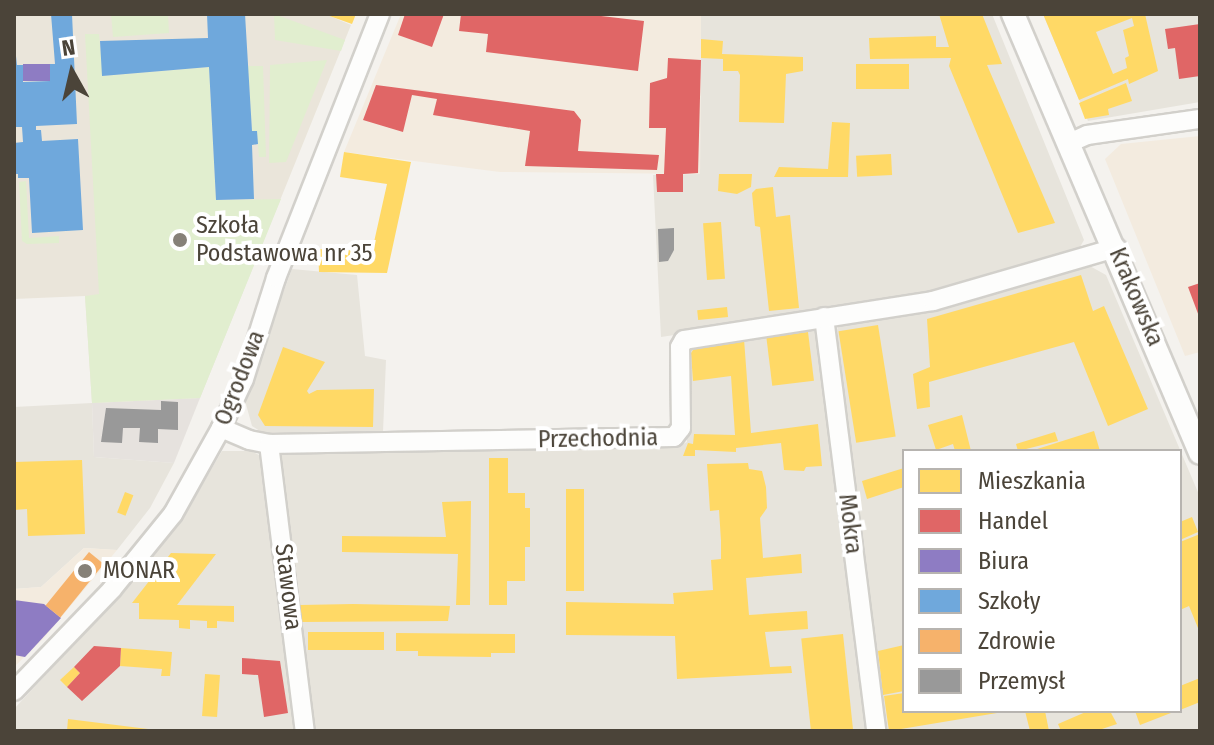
<!DOCTYPE html>
<meta charset="utf-8">
<style>
body{margin:0}
#map{position:relative;width:1214px;height:745px;overflow:hidden;background:#f4f2ee;font-family:"Fira Sans Condensed",sans-serif}
div>[style]{position:absolute}
[style*='--x']{left:calc(var(--x)*1px);top:calc(var(--y)*1px);width:calc(var(--w)*1px);rotate:calc(var(--a)*1deg)}
.residential>*{inset:0;background:#e7e4dc}
.commercial>*{inset:0;background:#f3ebdf}
.industrial>*{inset:0;background:#e6e2de}
.education>*{inset:0;background:#eae5da}
.green>*{inset:0;background:#e1eecf}
.homes>*{inset:0;background:#ffd966;transform-origin:0 0}
.shops>*{inset:0;background:#e06666}
.offices>*{inset:0;background:#8e7cc3;transform-origin:0 0}
.schools>*{inset:0;background:#6fa8dc}
.health>*{inset:0;background:#f6b26b;transform-origin:0 0}
.industry>*{inset:0;background:#999}
.roads{filter:drop-shadow(2px 0 #d2d0cb) drop-shadow(-2px 0 #d2d0cb) drop-shadow(0 2px #d2d0cb) drop-shadow(0 -2px #d2d0cb)}
.minor>*{height:18px;margin:-9px;padding:0 9px;transform-origin:9px;border-radius:9px;background:#fdfdfc}
.tertiary>*{height:22px;margin:-11px;padding:0 11px;transform-origin:11px;border-radius:11px;background:#fdfdfc}
.dots>*{width:22px;height:22px;translate:-50% -50%;box-sizing:border-box;border:4px solid #fff;border-radius:50%}
span{translate:-50% -50%;white-space:nowrap;text-align:center;line-height:1.15;-webkit-text-stroke:8px #fff;paint-order:stroke}
.poi-label{font-size:24px;color:#4b4439}
.left{translate:0 -50%;text-align:left}
.street-label{font-size:24px;color:#4b4439}
.frame{position:absolute;inset:0;border:16px solid #4b4439;pointer-events:none}
.legend{position:absolute;left:902px;top:449px;width:280px;height:264px;box-sizing:border-box;background:#fff;border:2px solid #b7b4b0;margin:0;padding:10px 14px;list-style:none;font-size:24px;color:#4b4439}
.legend li{display:flex;align-items:center;gap:16px;height:40px}
.legend b{width:40px;border:2px solid #b7b4b0}
.north{position:absolute;left:32px;top:32px;width:80px;height:80px;-webkit-text-stroke:6px #fff;paint-order:stroke;rotate:352deg;font-size:22px;font-weight:700;line-height:32px;text-align:center;color:#4b4439}
.north::after{content:'';display:block;margin:auto;width:28px;height:36px;background:#4b4439;clip-path:polygon(50% 0,100% 100%,50% 72%,0 100%)}
</style>
<div id="map">
<div class="residential">
<i style="clip-path:polygon(701px 14px,992px 14px,1084px 240px,1080px 247px,1068px 255px,938px 295px,661px 337px,653px 175px,700px 174px)"></i>
<i style="clip-path:polygon(1043px 14px,1200px 14px,1200px 102px,1088px 121px)"></i>
<i style="clip-path:polygon(evenodd,1088px 265px,1106px 275px,1200px 497px,1200px 731px,881px 731px,833px 339px,839px 325px,949px 307px,1088px 265px,904px 451px,1180px 451px,1180px 711px,904px 711px,904px 451px)"></i>
<i style="clip-path:polygon(292px 269px,357px 275px,365px 356px,386px 360px,383px 432px,266px 435px,252px 426px,244px 397px)"></i>
<i style="clip-path:polygon(811px 327px,819px 333px,868px 731px,312px 731px,278px 462px,284px 452px,679px 446px,687px 442px,688px 354px,691px 348px)"></i>
<i style="clip-path:polygon(92px 403px,94px 457px,174px 463px,150px 508px,117px 550px,84px 548px,41px 587px,14px 589px,14px 407px)"></i>
<i style="clip-path:polygon(222px 451px,251px 451px,263px 457px,300px 731px,14px 731px,14px 709px,137px 577px,185px 514px)"></i>
</div>
<div class="commercial">
<i style="clip-path:polygon(401px 14px,701px 14px,700px 174px,500px 172px,344px 152px)"></i>
<i style="clip-path:polygon(1200px 136px,1200px 352px,1185px 356px,1105px 159px,1121px 144px)"></i>
<i style="clip-path:polygon(84px 548px,117px 550px,44px 638px,14px 667px,14px 589px,41px 587px)"></i>
</div>
<div class="industrial">
<i style="clip-path:polygon(200px 398px,174px 463px,94px 457px,92px 403px)"></i>
</div>
<div class="education">
<i style="clip-path:polygon(14px 14px,325px 14px,351px 25px,200px 398px,92px 403px,85px 296px,14px 299px)"></i>
</div>
<div class="green">
<i style="clip-path:polygon(111px 14px,168px 14px,169px 33px,113px 37px)"></i>
<i style="clip-path:polygon(274px 14px,345px 40px,341px 51px,275px 40px)"></i>
<i style="clip-path:polygon(85px 34px,99px 34px,103px 76px,209px 67px,216px 200px,281px 199px,200px 398px,92px 403px,85px 296px,99px 294px)"></i>
<i style="clip-path:polygon(327px 60px,286px 162px,269px 163px,270px 65px)"></i>
<i style="clip-path:polygon(248px 66px,263px 66px,266px 157px,259px 157px,257px 132px,252px 131px)"></i>
<i style="clip-path:polygon(26px 181px,29px 238px,59px 236px,59px 243px,27px 244px,22px 241px,19px 182px)"></i>
</div>
<div class="homes">
<i style="clip-path:polygon(324px 14px,356px 14px,352px 24px)"></i>
<i style="clip-path:polygon(939px 14px,982px 14px,1002px 64px,987px 65px,1055px 223px,1018px 233px,949px 66px,951px 58px,870px 59px,869px 38px,936px 36px,936px 47px,949px 47px)"></i>
<i style="clip-path:polygon(evenodd,1043px 14px,1145px 14px,1158px 71px,1129px 84px,1128px 79px,1079px 100px,1043px 14px,1132px 18px,1134px 26px,1123px 30px,1129px 56px,1125px 58px,1127px 68px,1113px 74px,1096px 32px,1132px 18px)"></i>
<i style="clip-path:polygon(701px 39px,723px 41px,722px 54px,803px 57px,803px 71px,786px 74px,784px 123px,739px 122px,740px 75px,738px 71px,723px 71px,723px 59px,701px 58px)"></i>
<i style="left:856px;top:64px;width:53px;height:25px"></i>
<i style="clip-path:polygon(1126px 83px,1132px 101px,1108px 109px,1109px 115px,1085px 119px,1079px 103px)"></i>
<i style="clip-path:polygon(832px 122px,850px 123px,848px 177px,774px 177px,779px 167px,828px 169px)"></i>
<i style="clip-path:polygon(344px 152px,411px 162px,387px 273px,319px 272px,318px 249px,372px 251px,387px 184px,340px 177px)"></i>
<i style="left:891px;top:154px;width:21px;height:35px;rotate:87deg"></i>
<i style="clip-path:polygon(719px 174px,752px 174px,751px 187px,737px 194px,718px 191px)"></i>
<i style="clip-path:polygon(773px 187px,776px 217px,790px 215px,799px 308px,769px 311px,760px 227px,755px 226px,752px 193px,756px 189px)"></i>
<i style="left:721px;top:222px;width:57px;height:18px;rotate:86deg"></i>
<i style="clip-path:polygon(1081px 275px,1093px 311px,1104px 306px,1148px 409px,1108px 426px,1074px 342px,929px 382px,930px 407px,917px 409px,913px 374px,930px 367px,927px 319px)"></i>
<i style="left:727px;top:307px;width:10px;height:30px;rotate:84deg"></i>
<i style="left:878px;top:325px;width:113px;height:40px;rotate:81deg"></i>
<i style="left:808px;top:332px;width:49px;height:42px;rotate:83deg"></i>
<i style="clip-path:polygon(744px 339px,751px 433px,818px 424px,822px 466px,806px 467px,804px 471px,784px 470px,781px 443px,736px 448px,736px 452px,695px 450px,695px 456px,683px 456px,688px 443px,693px 444px,694px 434px,735px 435px,731px 376px,693px 381px,691px 353px,695px 347px)"></i>
<i style="clip-path:polygon(283px 347px,325px 362px,307px 391px,309px 394px,317px 390px,374px 389px,373px 427px,265px 426px,258px 415px)"></i>
<i style="clip-path:polygon(962px 415px,971px 451px,955px 451px,953px 444px,936px 450px,928px 425px)"></i>
<i style="clip-path:polygon(1094px 431px,1100px 451px,1035px 451px,1034px 450px)"></i>
<i style="clip-path:polygon(1055px 432px,1058px 441px,1018px 451px,1016px 444px)"></i>
<i style="clip-path:polygon(489px 458px,508px 458px,508px 493px,525px 493px,525px 508px,530px 508px,530px 547px,525px 547px,525px 581px,507px 581px,507px 605px,489px 605px)"></i>
<i style="clip-path:polygon(82px 460px,85px 534px,28px 536px,27px 509px,14px 510px,14px 462px)"></i>
<i style="clip-path:polygon(748px 463px,749px 469px,762px 471px,766px 487px,767px 508px,760px 518px,763px 558px,801px 554px,802px 573px,746px 578px,749px 615px,807px 611px,808px 629px,765px 632px,770px 667px,791px 666px,792px 673px,677px 679px,675px 636px,566px 635px,566px 602px,674px 604px,673px 593px,713px 590px,711px 560px,721px 559px,721px 541px,719px 510px,710px 511px,707px 464px)"></i>
<i style="clip-path:polygon(904px 468px,904px 487px,867px 499px,862px 481px)"></i>
<i style="left:566px;top:489px;width:18px;height:102px"></i>
<i style="left:125px;top:492px;width:9px;height:22px;rotate:21deg"></i>
<i style="clip-path:polygon(471px 501px,470px 605px,456px 605px,458px 554px,342px 552px,342px 536px,446px 537px,442px 502px)"></i>
<i style="clip-path:polygon(1192px 517px,1198px 532px,1180px 540px,1180px 522px)"></i>
<i style="clip-path:polygon(1200px 534px,1200px 633px,1189px 606px,1180px 610px,1180px 542px)"></i>
<i style="clip-path:polygon(171px 553px,216px 554px,177px 605px,234px 606px,234px 622px,217px 621px,217px 628px,207px 628px,207px 621px,190px 620px,190px 629px,179px 628px,179px 620px,139px 619px,139px 603px,132px 603px)"></i>
<i style="clip-path:polygon(300px 605px,353px 604px,450px 606px,448px 621px,301px 622px)"></i>
<i style="left:308px;top:632px;width:76px;height:18px"></i>
<i style="clip-path:polygon(396px 633px,515px 634px,515px 653px,491px 653px,491px 657px,418px 656px,418px 651px,396px 651px)"></i>
<i style="left:843px;top:634px;width:98px;height:42px;rotate:84deg"></i>
<i style="clip-path:polygon(904px 645px,904px 691px,883px 695px,878px 651px)"></i>
<i style="clip-path:polygon(121px 648px,172px 652px,170px 676px,161px 676px,162px 669px,120px 666px)"></i>
<i style="clip-path:polygon(74px 667px,80px 673px,67px 687px,60px 680px)"></i>
<i style="left:205px;top:674px;width:15px;height:42px;rotate:4deg"></i>
<i style="clip-path:polygon(1200px 678px,1200px 702px,1180px 710px,1180px 686px)"></i>
<i style="clip-path:polygon(904px 693px,904px 711px,1003px 712px,889px 731px,884px 696px)"></i>
<i style="clip-path:polygon(1025px 711px,1045px 711px,1049px 731px,1030px 731px)"></i>
<i style="clip-path:polygon(1088px 711px,1110px 711px,1117px 724px,1096px 731px,1061px 731px,1058px 724px)"></i>
<i style="clip-path:polygon(1135px 711px,1176px 711px,1140px 725px)"></i>
<i style="clip-path:polygon(68px 719px,148px 729px,148px 731px,67px 731px)"></i>
</div>
<div class="shops">
<i style="clip-path:polygon(405px 14px,444px 14px,432px 47px,398px 35px)"></i>
<i style="clip-path:polygon(461px 14px,584px 14px,644px 21px,638px 71px,486px 52px,488px 34px,459px 31px)"></i>
<i style="clip-path:polygon(1200px 24px,1200px 76px,1179px 79px,1175px 48px,1168px 49px,1165px 29px)"></i>
<i style="clip-path:polygon(668px 58px,701px 60px,698px 173px,683px 174px,683px 192px,657px 192px,656px 174px,664px 174px,666px 128px,649px 128px,650px 83px,667px 78px)"></i>
<i style="clip-path:polygon(376px 85px,574px 111px,581px 120px,578px 151px,659px 155px,657px 170px,525px 166px,530px 131px,433px 115px,437px 99px,412px 95px,403px 132px,363px 120px)"></i>
<i style="clip-path:polygon(1200px 283px,1200px 319px,1188px 287px)"></i>
<i style="clip-path:polygon(94px 646px,121px 648px,120px 666px,82px 701px,67px 687px,80px 673px,74px 667px)"></i>
<i style="clip-path:polygon(242px 658px,280px 661px,288px 713px,264px 717px,258px 675px,242px 674px)"></i>
</div>
<div class="offices">
<i style="left:50px;top:64px;width:17px;height:27px;rotate:90deg"></i>
<i style="clip-path:polygon(14px 600px,44px 604px,61px 618px,25px 657px,14px 655px)"></i>
</div>
<div class="schools">
<i style="clip-path:polygon(51px 14px,72px 14px,77px 124px,36px 126px,36px 130px,41px 130px,42px 141px,78px 139px,83px 230px,32px 233px,29px 178px,18px 178px,18px 174px,14px 174px,14px 143px,23px 142px,22px 127px,14px 127px,14px 38px,17px 65px,23px 65px,23px 82px,50px 81px,50px 64px,55px 64px)"></i>
<i style="clip-path:polygon(207px 14px,245px 14px,252px 131px,257px 131px,258px 144px,252px 145px,254px 199px,216px 200px,209px 67px,102px 76px,100px 41px,208px 38px)"></i>
</div>
<div class="health">
<i style="left:89px;top:552px;width:19px;height:69px;rotate:39deg"></i>
</div>
<div class="industry">
<i style="clip-path:polygon(674px 228px,674px 250px,668px 261px,659px 262px,658px 229px)"></i>
<i style="clip-path:polygon(161px 401px,178px 402px,178px 430px,158px 429px,158px 443px,139px 442px,140px 428px,123px 428px,122px 443px,101px 442px,106px 408px,161px 410px)"></i>
</div>
<div class="roads">
<div class="minor">
<i style="--x:1067;--y:144;--w:22;--a:-24"></i>
<i style="--x:1087;--y:135;--w:114;--a:-8.1"></i>
<i style="--x:824;--y:317;--w:417;--a:82.8"></i>
<i style="--x:221;--y:428;--w:30;--a:23"></i>
<i style="--x:249;--y:440;--w:20;--a:11"></i>
<i style="--x:269;--y:444;--w:405;--a:-1"></i>
<i style="--x:674;--y:437;--w:11;--a:-52"></i>
<i style="--x:681;--y:428;--w:81;--a:-90.7"></i>
<i style="--x:680;--y:347;--w:8;--a:-60"></i>
<i style="--x:684;--y:340;--w:252;--a:-8.9"></i>
<i style="--x:933;--y:301;--w:191;--a:-16.2"></i>
<i style="--x:269;--y:444;--w:289;--a:82.9"></i>
<i style="--x:14;--y:691;--w:141;--a:-46.1"></i>
<i style="--x:112;--y:589;--w:97;--a:-50.9"></i>
<i style="--x:173;--y:514;--w:98;--a:-60.8"></i>
<i style="--x:221;--y:428;--w:54;--a:-64.9"></i>
<i style="--x:244;--y:379;--w:106;--a:-72.4"></i>
<i style="--x:276;--y:278;--w:284;--a:-68.5"></i>
</div>
<div class="tertiary">
<i style="--x:1013;--y:14;--w:477;--a:66.9"></i>
</div>
</div>
<div class="dots">
<i style="left:180px;top:240px;background:#868178"></i>
<i style="left:85px;top:571px;background:#868178"></i>
</div>
<div class="poi-label">
<span class="left" style="left:196px;top:240px">Szkoła<br>Podstawowa nr 35</span>
<span class="left" style="left:103px;top:571px">MONAR</span>
</div>
<div class="street-label">
<span style="left:1136px;top:297px;rotate:67deg">Krakowska</span>
<span style="left:240px;top:378px;rotate:-69deg">Ogrodowa</span>
<span style="left:598px;top:439px;rotate:-1deg">Przechodnia</span>
<span style="left:850px;top:524px;rotate:83deg">Mokra</span>
<span style="left:288px;top:587px;rotate:83deg">Stawowa</span>
</div>
<div class="frame"></div>
<ul class="legend">
<li><b style="height:22px;background:#ffd966"></b>Mieszkania</li>
<li><b style="height:22px;background:#e06666"></b>Handel</li>
<li><b style="height:22px;background:#8e7cc3"></b>Biura</li>
<li><b style="height:22px;background:#6fa8dc"></b>Szkoły</li>
<li><b style="height:22px;background:#f6b26b"></b>Zdrowie</li>
<li><b style="height:22px;background:#999"></b>Przemysł</li>
</ul>
<div class="north">N</div>
</div>
